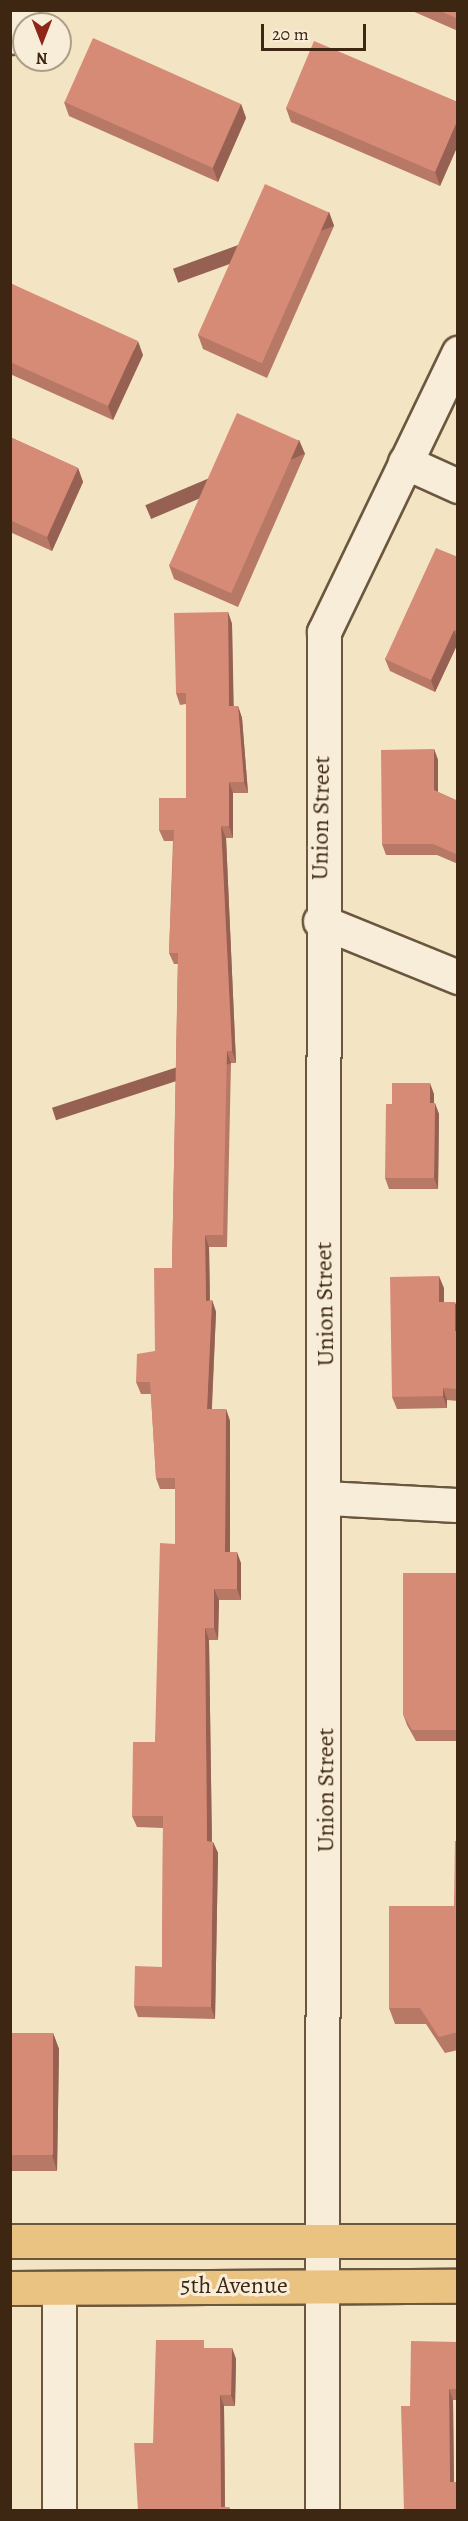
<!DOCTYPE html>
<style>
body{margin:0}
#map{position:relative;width:468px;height:2521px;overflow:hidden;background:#f3e4c3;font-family:Alegreya,serif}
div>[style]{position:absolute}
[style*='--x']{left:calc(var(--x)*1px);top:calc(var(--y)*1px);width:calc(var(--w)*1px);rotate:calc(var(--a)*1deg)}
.roads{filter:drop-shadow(2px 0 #6b563e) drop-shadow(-2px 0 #6b563e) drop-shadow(0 2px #6b563e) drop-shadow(0 -2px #6b563e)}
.minor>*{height:33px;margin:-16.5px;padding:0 16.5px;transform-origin:16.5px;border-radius:16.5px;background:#f7edd8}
.major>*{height:33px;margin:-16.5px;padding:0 16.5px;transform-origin:16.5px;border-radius:16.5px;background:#eac282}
.wall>*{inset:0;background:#b87866}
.shaded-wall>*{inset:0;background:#966153;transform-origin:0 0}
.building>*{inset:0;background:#d68b77;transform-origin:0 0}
span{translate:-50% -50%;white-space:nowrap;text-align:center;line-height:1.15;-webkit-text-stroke:6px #f7edd8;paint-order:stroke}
.street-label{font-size:24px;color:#3e2712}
.frame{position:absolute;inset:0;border:12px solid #3e2712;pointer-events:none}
.north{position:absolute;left:12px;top:12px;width:60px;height:60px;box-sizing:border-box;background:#f7edd8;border:2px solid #ad9e89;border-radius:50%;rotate:180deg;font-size:16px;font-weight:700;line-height:24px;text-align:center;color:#3e2712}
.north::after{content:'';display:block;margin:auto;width:21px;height:27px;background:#8f2418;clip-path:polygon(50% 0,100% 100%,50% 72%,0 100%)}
.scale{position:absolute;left:261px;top:24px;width:105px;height:27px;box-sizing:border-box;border:3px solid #3e2712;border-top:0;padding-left:8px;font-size:18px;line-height:21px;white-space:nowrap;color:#3e2712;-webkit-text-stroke:4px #f7edd8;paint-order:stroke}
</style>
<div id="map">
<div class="roads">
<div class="minor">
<i style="--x:10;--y:37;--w:30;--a:-66"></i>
<i style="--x:405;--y:462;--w:58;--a:24.4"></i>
<i style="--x:320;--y:921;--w:149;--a:22.1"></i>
<i style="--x:327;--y:1498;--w:131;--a:3.1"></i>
<i style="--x:59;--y:2288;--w:222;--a:90"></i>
<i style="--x:322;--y:2510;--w:1878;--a:-89.94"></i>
<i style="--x:324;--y:632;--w:310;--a:-64.3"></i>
</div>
<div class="major">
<i style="--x:10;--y:2241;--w:448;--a:0"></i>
<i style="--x:10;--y:2288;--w:448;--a:-0.3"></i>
</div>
</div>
<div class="wall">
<i style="clip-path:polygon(410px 10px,458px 10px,458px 31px)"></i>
<i style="clip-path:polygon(64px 102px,241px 104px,246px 118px,218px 182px,69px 116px)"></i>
<i style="clip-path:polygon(458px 102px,458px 145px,440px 186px,291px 122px,286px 108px)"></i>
<i style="clip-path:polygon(329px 212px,334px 226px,267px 378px,203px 349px,198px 335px)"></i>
<i style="clip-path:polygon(10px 283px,143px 355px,113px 420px,10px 374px)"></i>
<i style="clip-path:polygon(10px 437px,78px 468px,83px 482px,52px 551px,10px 532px)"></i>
<i style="clip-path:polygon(299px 440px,305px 454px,238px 607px,174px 579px,169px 565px)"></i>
<i style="clip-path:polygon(458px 557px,458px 643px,435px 692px,390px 671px,385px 659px)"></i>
<i style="clip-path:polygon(228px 612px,232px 624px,233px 706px,238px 706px,242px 718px,248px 793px,233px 793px,233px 838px,226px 838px,236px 1063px,231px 1063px,227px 1247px,209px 1247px,210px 1301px,212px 1300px,216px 1312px,212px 1409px,226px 1409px,230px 1421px,230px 1552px,241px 1563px,241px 1600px,219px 1600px,218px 1640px,209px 1640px,212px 1842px,213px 1842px,218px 1853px,215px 2019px,138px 2017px,134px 2006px,162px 1967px,163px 1828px,137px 1827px,132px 1816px,155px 1742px,175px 1544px,175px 1489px,160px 1489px,156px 1478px,151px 1394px,141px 1394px,136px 1382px,155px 1351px,172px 1268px,178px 964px,174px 964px,169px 953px,173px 841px,164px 841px,159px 830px,186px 798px,186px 704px,180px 705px,176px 693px)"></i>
<i style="clip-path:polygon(434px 749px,438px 760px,438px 792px,458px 801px,458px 864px,437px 855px,386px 855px,382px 844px)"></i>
<i style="clip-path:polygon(434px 1094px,434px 1103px,439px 1114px,438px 1189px,389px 1189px,385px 1178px,392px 1104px)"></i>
<i style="clip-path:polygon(444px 1288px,444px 1302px,458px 1310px,458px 1401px,447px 1400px,447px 1408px,397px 1409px,392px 1397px)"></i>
<i style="clip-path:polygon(458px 1573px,458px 1741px,416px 1741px,407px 1725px,403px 1714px)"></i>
<i style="clip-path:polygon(458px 1841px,458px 2050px,445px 2053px,426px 2024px,395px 2024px,389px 2008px,454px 1906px)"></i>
<i style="clip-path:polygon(10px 2033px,53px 2033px,59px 2049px,57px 2171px,10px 2171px)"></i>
<i style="clip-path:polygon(458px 2342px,458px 2400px,453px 2400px,454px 2482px,458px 2511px,410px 2406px)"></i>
<i style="clip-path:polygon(207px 2348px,232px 2348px,236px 2359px,235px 2406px,224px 2406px,225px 2507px,229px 2507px,231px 2511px,138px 2511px,153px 2443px)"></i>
</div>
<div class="shaded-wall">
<i style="clip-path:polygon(241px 104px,246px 118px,218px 182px,213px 168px)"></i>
<i style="clip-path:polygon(458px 119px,458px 145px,440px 186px,435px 172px)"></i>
<i style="left:329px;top:212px;width:15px;height:166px;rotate:70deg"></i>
<i style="clip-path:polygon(138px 341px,143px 355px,113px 420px,108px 406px)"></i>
<i style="left:299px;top:440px;width:15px;height:167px;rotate:67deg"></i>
<i style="clip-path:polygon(78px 468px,83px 482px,52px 551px,47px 537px)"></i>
<i style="clip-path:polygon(228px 612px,232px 624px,234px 718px,229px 706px)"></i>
<i style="clip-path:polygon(454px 630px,458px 640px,458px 643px,435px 692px,431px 680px)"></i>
<i style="clip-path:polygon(238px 706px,242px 718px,248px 793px,244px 782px)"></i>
<i style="clip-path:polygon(434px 749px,438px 760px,438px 801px,434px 790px)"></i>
<i style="clip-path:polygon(229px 782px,233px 793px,233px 838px,229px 826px)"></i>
<i style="clip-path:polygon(221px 826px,226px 838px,236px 1063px,232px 1051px)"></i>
<i style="left:227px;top:1051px;width:13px;height:184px;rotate:72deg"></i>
<i style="clip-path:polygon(430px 1083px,434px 1094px,434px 1114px,430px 1103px)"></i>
<i style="clip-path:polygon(435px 1103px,439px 1114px,438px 1189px,434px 1178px)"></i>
<i style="clip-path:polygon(205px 1235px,209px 1247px,210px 1313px,206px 1301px)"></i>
<i style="clip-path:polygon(439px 1276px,444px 1288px,444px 1314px,439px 1302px)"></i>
<i style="clip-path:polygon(212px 1300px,216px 1312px,211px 1420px,207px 1409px)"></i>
<i style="clip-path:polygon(455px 1302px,458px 1310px,458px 1337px,455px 1331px)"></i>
<i style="clip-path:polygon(443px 1388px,447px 1400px,447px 1408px,443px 1396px)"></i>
<i style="clip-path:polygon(226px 1409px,230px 1421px,230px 1563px,225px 1552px)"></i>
<i style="clip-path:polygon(237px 1552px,241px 1563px,241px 1600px,237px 1589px)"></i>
<i style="clip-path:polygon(214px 1589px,219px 1600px,218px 1640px,214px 1628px)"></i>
<i style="clip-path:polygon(205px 1628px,209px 1640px,212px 1853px,207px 1841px)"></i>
<i style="clip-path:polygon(213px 1842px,218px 1853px,215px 2019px,211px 2007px)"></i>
<i style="clip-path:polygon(53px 2033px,59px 2049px,57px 2171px,52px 2155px)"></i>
<i style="clip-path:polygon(232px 2348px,236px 2359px,235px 2406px,231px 2395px)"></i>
<i style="clip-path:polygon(449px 2389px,453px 2400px,454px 2493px,450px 2482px)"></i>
<i style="clip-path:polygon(220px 2395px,224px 2406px,225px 2511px,221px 2507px)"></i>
</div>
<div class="building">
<i style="clip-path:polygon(438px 10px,458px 10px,458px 19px)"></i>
<i style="left:93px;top:38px;width:162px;height:70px;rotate:24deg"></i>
<i style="clip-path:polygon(314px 41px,458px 102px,458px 119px,435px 172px,286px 108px)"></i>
<i style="left:265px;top:184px;width:70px;height:165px;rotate:24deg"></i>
<i style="clip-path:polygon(10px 283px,138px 341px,108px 406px,10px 362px)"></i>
<i style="left:237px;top:413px;width:68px;height:167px;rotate:24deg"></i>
<i style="clip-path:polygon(10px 437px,78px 468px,47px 537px,10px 520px)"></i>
<i style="clip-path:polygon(436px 548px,458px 557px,458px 631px,454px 630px,431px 680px,385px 659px)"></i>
<i style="clip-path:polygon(228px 612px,229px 706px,238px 706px,244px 782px,229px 782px,229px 826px,221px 826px,232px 1051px,227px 1051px,223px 1235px,205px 1235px,206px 1301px,212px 1300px,207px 1409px,226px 1409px,225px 1552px,237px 1552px,237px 1589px,214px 1589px,214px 1628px,205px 1628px,207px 1841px,213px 1842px,211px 2007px,134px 2006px,135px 1966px,162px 1967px,163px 1816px,132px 1816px,133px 1742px,155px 1742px,160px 1543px,175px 1544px,175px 1478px,156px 1478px,150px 1382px,136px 1382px,137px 1354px,155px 1351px,154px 1268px,172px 1268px,178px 953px,169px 953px,174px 830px,159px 830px,159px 798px,186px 798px,186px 693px,176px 693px,174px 613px)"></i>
<i style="clip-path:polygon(434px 749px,434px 790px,458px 801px,458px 855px,433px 844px,382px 844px,381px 750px)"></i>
<i style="clip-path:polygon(392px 1083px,430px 1083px,430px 1103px,435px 1103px,434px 1178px,385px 1178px,386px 1104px,392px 1104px)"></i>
<i style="clip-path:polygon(439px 1276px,439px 1302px,455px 1302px,455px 1331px,458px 1331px,458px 1389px,443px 1388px,443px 1396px,392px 1397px,390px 1277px)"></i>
<i style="clip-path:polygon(403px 1573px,458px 1573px,458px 1730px,412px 1730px,403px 1714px)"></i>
<i style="clip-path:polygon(455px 1841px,458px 1841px,458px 2032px,439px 2037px,420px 2008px,389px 2008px,389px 1906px,454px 1906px)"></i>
<i style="left:10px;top:2033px;width:43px;height:122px"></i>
<i style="clip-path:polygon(156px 2340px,204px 2340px,204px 2348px,232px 2348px,231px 2395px,220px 2395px,221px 2507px,229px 2507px,230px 2511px,138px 2511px,134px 2443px,153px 2443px)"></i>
<i style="clip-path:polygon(411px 2341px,458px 2342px,458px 2389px,449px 2389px,450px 2482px,457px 2482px,457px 2511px,404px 2511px,401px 2406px,410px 2406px)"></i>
</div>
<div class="street-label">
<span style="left:321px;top:818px;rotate:-89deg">Union Street</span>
<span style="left:325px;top:1304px;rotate:-91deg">Union Street</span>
<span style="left:326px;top:1790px;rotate:-90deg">Union Street</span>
<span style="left:234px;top:2286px">5th Avenue</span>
</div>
<div class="frame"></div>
<div class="north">N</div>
<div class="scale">20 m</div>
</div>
